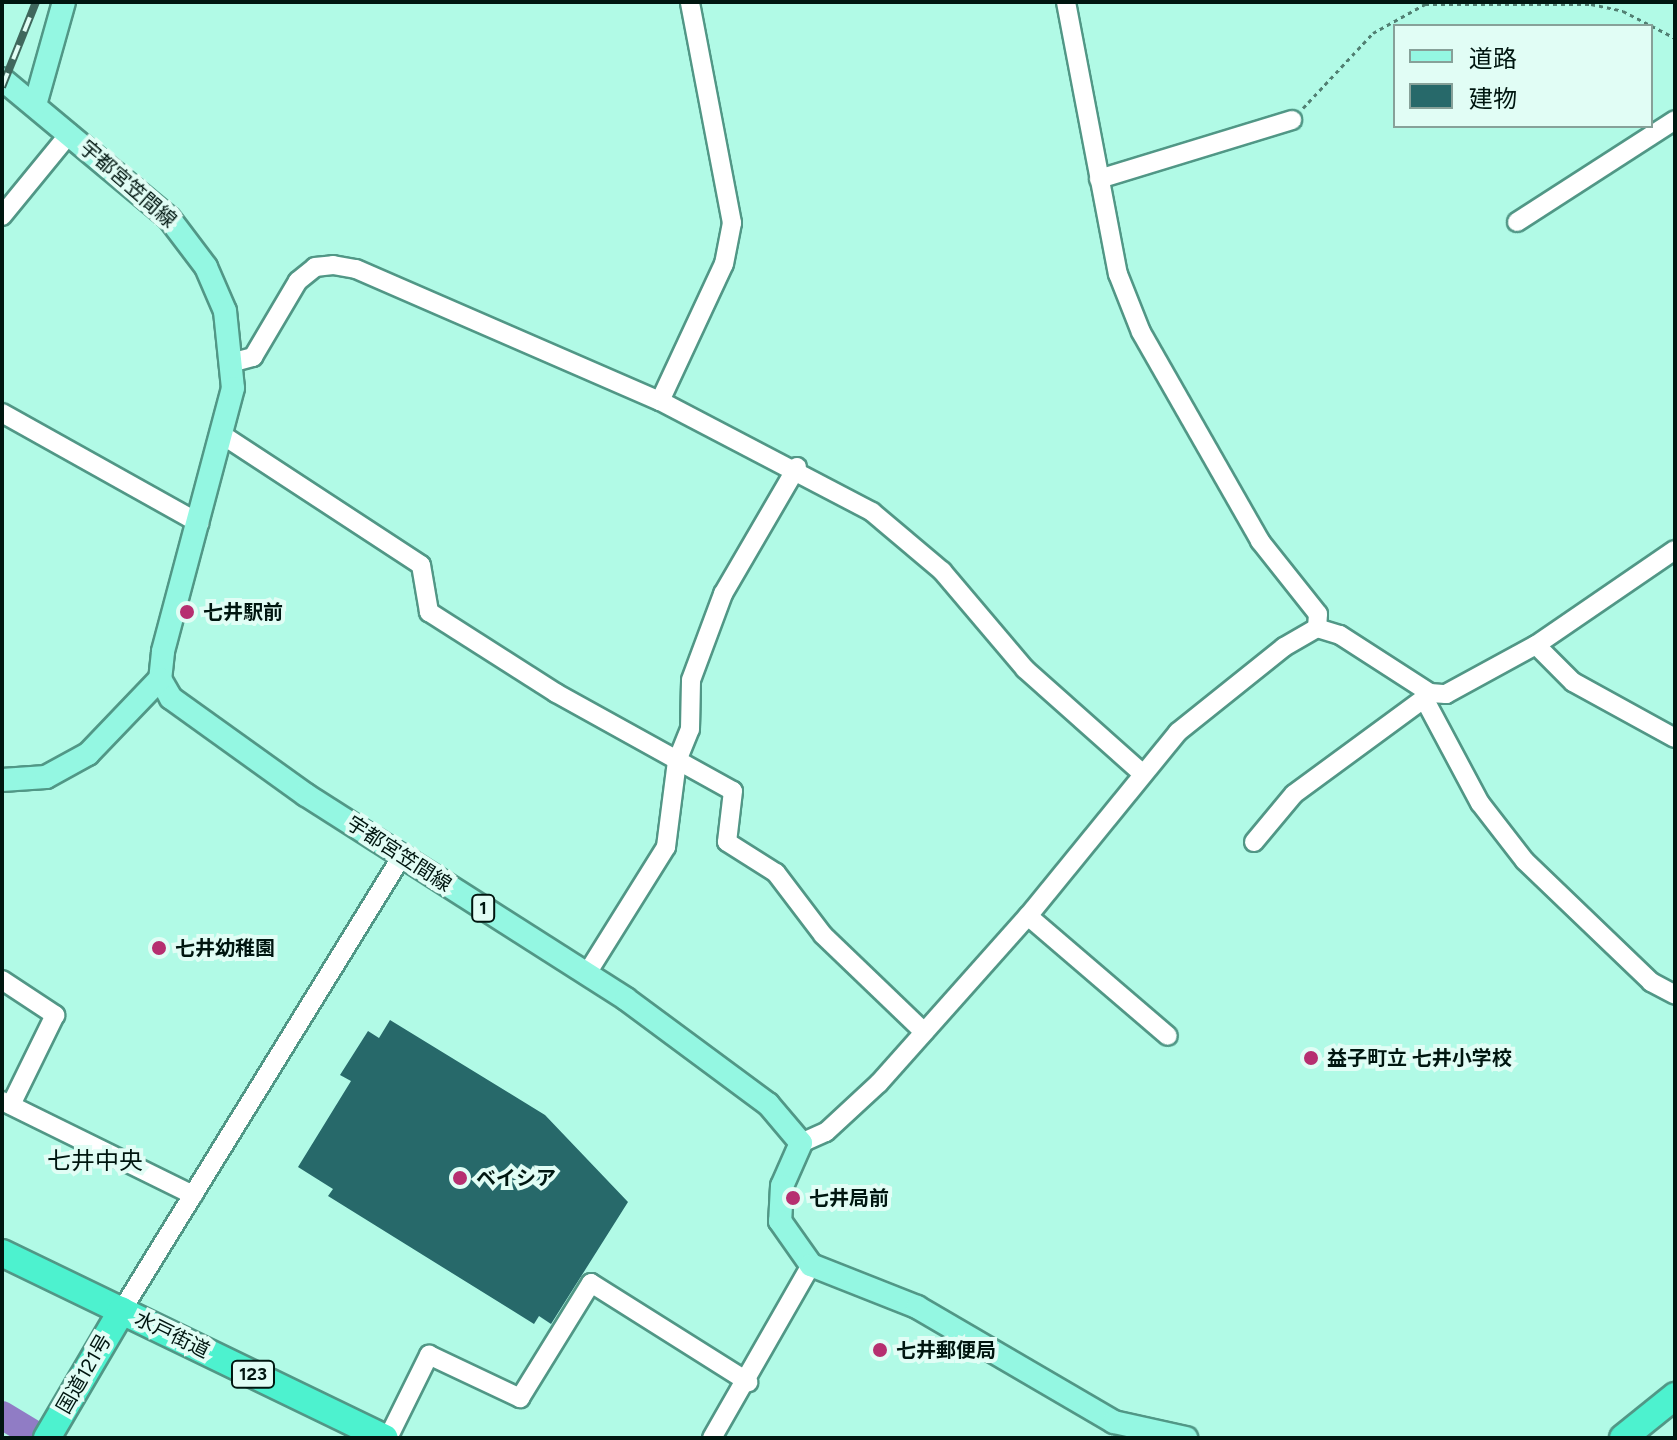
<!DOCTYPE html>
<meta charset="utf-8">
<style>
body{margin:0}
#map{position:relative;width:1677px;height:1440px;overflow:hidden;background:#b1fae6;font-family:Figtree,"Noto Sans JP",sans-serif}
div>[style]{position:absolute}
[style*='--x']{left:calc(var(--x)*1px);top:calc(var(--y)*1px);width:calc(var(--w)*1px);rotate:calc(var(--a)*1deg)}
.river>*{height:28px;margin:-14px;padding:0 14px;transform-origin:14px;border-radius:14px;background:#907cc5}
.building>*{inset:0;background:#27696a}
.path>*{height:3px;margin-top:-1.5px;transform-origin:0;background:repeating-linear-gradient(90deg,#517f72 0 4px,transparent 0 8px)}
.roads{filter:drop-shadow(2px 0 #519786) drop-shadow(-2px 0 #519786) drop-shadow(0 2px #519786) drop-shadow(0 -2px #519786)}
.minor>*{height:18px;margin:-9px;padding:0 9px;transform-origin:9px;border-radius:9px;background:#fff}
.major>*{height:22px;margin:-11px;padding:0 11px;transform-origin:11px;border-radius:11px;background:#94f7e2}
.highway>*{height:26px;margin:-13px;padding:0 13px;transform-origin:13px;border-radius:13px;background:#4df2cf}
.rail>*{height:8px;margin-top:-4px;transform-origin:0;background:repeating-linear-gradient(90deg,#e1fdf5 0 15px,#3f675c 0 30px);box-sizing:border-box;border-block:2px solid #3f675c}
.dots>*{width:22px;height:22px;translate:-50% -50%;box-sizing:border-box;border:4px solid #e1fdf5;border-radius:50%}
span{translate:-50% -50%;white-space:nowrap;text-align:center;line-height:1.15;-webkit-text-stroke:8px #e1fdf5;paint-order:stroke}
.shield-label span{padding:2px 6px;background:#e1fdf5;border:2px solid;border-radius:6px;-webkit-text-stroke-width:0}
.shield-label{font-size:18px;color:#001610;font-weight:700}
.street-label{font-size:20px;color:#001610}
.poi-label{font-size:20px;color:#001610;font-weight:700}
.left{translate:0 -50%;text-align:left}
.quarter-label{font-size:24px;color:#001610}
.frame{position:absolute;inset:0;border:4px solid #001610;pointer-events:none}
.legend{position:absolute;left:1393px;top:24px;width:260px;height:104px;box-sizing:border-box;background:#e1fdf5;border:2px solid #87a199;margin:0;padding:10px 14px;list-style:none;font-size:24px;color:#001610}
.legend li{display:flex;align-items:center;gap:16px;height:40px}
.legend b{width:40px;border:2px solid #87a199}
</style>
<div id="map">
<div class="river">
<i style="--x:2;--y:1415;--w:44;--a:31.2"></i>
</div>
<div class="building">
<i style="clip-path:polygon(390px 1020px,545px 1115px,628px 1202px,551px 1324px,539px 1316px,534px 1324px,328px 1196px,333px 1189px,298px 1167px,351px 1081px,340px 1075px,368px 1031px,379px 1038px)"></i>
</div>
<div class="path">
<i style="--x:1303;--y:108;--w:103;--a:-47"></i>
<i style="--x:1373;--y:33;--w:60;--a:-29.1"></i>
<i style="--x:1425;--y:4;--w:166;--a:0"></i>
<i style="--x:1591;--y:4;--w:33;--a:12"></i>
<i style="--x:1623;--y:11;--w:59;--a:27.4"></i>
</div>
<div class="roads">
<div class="minor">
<i style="--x:1066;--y:2;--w:277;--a:79.2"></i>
<i style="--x:1118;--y:274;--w:62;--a:68.4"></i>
<i style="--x:1141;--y:332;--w:241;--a:60.3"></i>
<i style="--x:1260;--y:541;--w:93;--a:51.5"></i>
<i style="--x:1318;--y:614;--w:14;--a:94"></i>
<i style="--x:1099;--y:179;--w:202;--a:-17"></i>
<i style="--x:2;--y:216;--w:107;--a:-50.7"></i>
<i style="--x:1517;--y:222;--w:188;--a:-32.8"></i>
<i style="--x:234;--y:362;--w:20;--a:-15"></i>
<i style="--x:253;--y:357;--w:88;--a:-59.4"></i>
<i style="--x:298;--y:281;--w:22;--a:-39"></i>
<i style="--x:315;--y:267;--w:18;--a:-6"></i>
<i style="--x:333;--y:265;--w:23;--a:10"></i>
<i style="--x:356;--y:269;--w:331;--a:23.5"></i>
<i style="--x:660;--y:401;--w:239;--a:27.6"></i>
<i style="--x:872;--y:512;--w:92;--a:40.1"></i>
<i style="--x:942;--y:571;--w:128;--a:49.7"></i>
<i style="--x:1025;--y:669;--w:158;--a:41.7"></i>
<i style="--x:660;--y:401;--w:151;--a:-65"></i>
<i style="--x:724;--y:264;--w:42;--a:-79"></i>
<i style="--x:732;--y:223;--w:225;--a:-100.8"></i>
<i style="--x:2;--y:413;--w:226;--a:29.2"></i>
<i style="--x:224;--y:436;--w:235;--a:33.2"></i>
<i style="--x:421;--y:565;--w:48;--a:80.3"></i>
<i style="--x:429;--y:612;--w:151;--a:32.5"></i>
<i style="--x:556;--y:693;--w:202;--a:29"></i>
<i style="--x:733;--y:791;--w:51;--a:96.7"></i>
<i style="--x:727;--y:842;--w:58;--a:32.3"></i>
<i style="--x:776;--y:873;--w:78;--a:52.8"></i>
<i style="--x:823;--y:935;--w:140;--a:43.8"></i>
<i style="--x:1536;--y:645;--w:52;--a:45"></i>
<i style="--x:1573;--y:682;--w:116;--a:28.8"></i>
<i style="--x:1426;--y:702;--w:115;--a:61.9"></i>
<i style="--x:1480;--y:803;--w:73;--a:52.2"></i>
<i style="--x:1525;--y:861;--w:175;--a:43.8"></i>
<i style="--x:1651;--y:982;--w:27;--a:28"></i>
<i style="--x:1254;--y:842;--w:62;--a:-50.2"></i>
<i style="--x:1294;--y:794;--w:169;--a:-36.3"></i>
<i style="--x:1028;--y:916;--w:184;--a:40.6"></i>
<i style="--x:586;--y:975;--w:151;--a:-58"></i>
<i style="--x:666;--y:847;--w:87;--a:-82.7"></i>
<i style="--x:677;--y:761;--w:35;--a:-68"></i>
<i style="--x:690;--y:729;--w:49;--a:-88.8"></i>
<i style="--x:691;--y:680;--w:92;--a:-69.6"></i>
<i style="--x:723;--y:594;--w:147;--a:-59.8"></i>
<i style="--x:2;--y:980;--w:64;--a:33.4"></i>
<i style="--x:55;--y:1015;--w:100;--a:116.1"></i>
<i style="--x:2;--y:1101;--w:213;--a:26.2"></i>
<i style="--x:801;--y:1143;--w:27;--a:-24"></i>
<i style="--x:826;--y:1132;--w:72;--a:-42.8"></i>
<i style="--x:879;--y:1083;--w:224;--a:-48.3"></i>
<i style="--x:1028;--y:916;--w:237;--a:-50.8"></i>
<i style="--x:1178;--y:732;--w:136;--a:-38.7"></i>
<i style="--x:1284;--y:647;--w:38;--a:-30"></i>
<i style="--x:1317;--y:628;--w:24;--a:17"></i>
<i style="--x:1340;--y:635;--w:107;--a:32.8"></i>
<i style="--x:1430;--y:693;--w:16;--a:4"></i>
<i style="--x:1446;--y:694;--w:102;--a:-28.6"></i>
<i style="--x:1536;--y:645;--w:168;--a:-34.4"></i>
<i style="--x:122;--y:1310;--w:533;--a:-58.34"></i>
<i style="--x:388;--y:1438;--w:93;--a:-63.7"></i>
<i style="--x:429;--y:1355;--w:101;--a:25.3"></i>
<i style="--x:520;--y:1398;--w:135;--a:-58.3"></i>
<i style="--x:591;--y:1283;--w:186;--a:32.2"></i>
<i style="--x:712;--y:1438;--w:199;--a:-60.2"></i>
</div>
<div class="major">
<i style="--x:2;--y:79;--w:217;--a:39.8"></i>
<i style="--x:169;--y:218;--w:61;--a:52.9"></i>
<i style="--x:206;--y:267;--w:48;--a:66.6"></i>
<i style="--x:225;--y:311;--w:77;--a:84.1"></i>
<i style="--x:233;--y:388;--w:273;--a:104.9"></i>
<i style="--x:163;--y:652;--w:27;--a:96"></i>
<i style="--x:160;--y:679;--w:22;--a:60"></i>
<i style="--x:171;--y:698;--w:166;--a:35.7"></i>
<i style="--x:306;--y:795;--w:379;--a:32.5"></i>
<i style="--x:626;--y:999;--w:177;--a:36.5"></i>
<i style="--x:768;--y:1104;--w:51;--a:49.8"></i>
<i style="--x:801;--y:1143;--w:47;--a:113.8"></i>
<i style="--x:782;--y:1186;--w:35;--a:93"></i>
<i style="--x:780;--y:1221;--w:54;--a:54.8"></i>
<i style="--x:811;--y:1265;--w:114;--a:21.6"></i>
<i style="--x:917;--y:1307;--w:228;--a:30.3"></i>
<i style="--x:1114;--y:1422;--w:74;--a:12.5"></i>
<i style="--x:35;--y:105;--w:107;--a:-74.3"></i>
<i style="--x:2;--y:780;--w:44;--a:-3.9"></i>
<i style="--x:46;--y:777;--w:48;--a:-28.7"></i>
<i style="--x:88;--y:754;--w:104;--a:-46.2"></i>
</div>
<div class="highway">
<i style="--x:2;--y:1253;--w:425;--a:25.8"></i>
<i style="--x:47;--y:1438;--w:148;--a:-59.6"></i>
<i style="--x:1623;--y:1438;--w:67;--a:-38.9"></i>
</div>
</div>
<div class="rail">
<i style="--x:2;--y:87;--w:92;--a:-68.2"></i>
</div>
<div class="dots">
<i style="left:187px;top:612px;background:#b62f70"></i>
<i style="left:159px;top:948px;background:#b62f70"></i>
<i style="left:1311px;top:1058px;background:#b62f70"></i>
<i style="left:460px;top:1178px;background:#b62f70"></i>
<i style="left:793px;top:1198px;background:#b62f70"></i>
<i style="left:880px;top:1350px;background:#b62f70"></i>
</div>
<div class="shield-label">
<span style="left:483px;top:908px">1</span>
<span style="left:253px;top:1374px">123</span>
</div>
<div class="street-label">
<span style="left:128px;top:184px;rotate:41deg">宇都宮笠間線</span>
<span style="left:399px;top:854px;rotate:33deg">宇都宮笠間線</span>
<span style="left:172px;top:1335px;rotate:26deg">水戸街道</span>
<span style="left:84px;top:1374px;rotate:-60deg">国道121号</span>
</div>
<div class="poi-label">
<span class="left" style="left:203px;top:612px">七井駅前</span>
<span class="left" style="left:175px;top:948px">七井幼稚園</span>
<span class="left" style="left:1327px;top:1058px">益子町立 七井小学校</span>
<span class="left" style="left:476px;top:1178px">ベイシア</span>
<span class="left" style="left:809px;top:1198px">七井局前</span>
<span class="left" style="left:896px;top:1350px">七井郵便局</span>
</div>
<div class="quarter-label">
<span style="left:95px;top:1161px">七井中央</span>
</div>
<div class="frame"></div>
<ul class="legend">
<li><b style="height:10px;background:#94f7e2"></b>道路</li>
<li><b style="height:22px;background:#27696a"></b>建物</li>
</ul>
</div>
